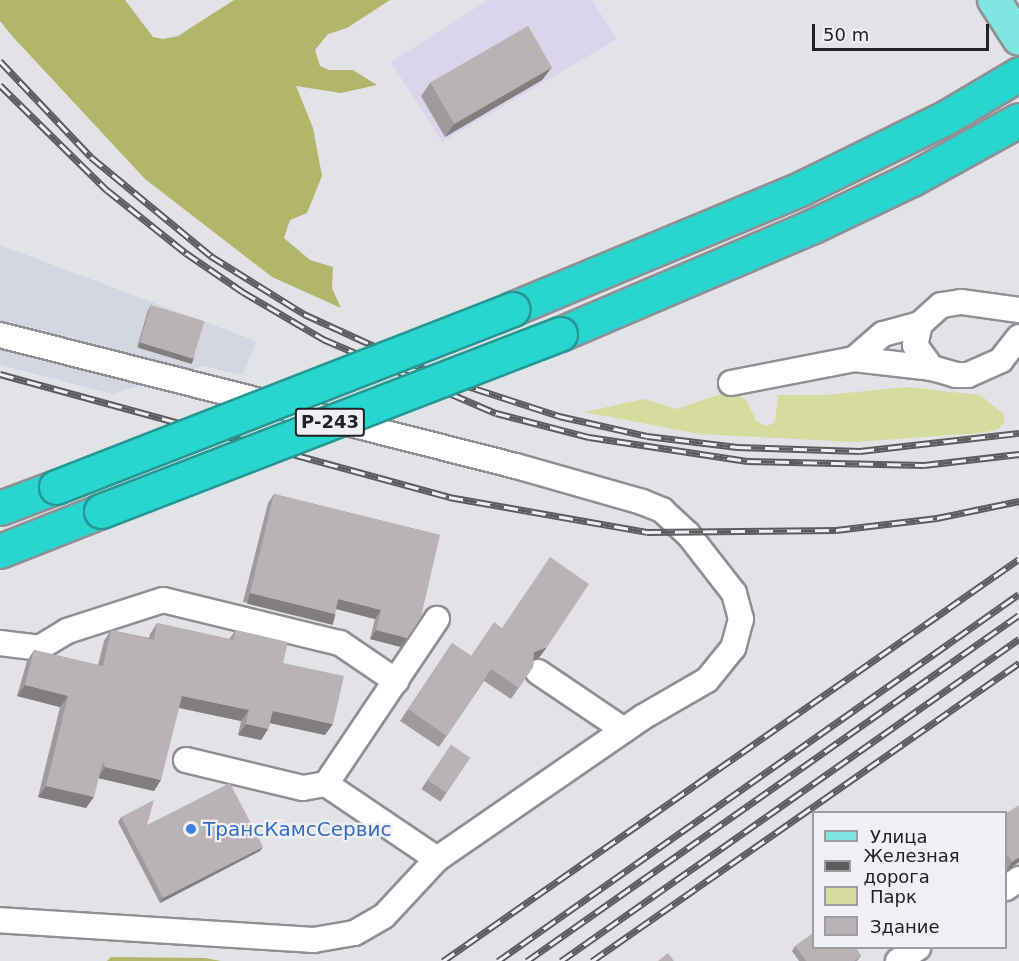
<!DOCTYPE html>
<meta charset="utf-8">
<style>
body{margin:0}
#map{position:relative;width:1019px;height:961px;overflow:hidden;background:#e2e3e7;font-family:"DejaVu Sans",sans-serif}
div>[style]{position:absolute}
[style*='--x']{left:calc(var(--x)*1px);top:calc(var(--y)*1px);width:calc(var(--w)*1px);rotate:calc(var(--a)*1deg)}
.built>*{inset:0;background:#d4d7e2}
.industrial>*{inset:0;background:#d9d6ec}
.green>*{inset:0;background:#d6db9e}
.forest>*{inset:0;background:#b1b66b}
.roads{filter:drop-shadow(2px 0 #8f8f94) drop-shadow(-2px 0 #8f8f94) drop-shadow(0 2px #8f8f94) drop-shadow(0 -2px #8f8f94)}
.minor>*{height:24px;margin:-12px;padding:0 12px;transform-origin:12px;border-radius:12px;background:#fff}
.major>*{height:32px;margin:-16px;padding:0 16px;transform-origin:16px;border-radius:16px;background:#7fe6e2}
.highway>*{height:33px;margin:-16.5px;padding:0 16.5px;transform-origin:16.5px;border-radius:16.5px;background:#29d6cf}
.rail>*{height:7px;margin-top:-3.5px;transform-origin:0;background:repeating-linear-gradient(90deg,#eff0f5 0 14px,#5b5c5e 0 28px);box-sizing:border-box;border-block:2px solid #5b5c5e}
.bridges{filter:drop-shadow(2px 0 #269792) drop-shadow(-2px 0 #269792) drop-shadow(0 2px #269792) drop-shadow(0 -2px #269792)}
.highway-bridge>*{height:33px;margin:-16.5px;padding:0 16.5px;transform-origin:16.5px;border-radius:16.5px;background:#29d6cf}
.wall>*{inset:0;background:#9f9b9a;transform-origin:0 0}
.shaded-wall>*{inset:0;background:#827e7d;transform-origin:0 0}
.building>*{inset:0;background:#b9b4b3;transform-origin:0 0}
.dots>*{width:16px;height:16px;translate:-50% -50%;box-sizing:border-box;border:3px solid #eff0f5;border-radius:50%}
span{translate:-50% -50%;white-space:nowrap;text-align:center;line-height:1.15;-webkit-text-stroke:4.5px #eff0f5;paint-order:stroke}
.shield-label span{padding:2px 4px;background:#eff0f5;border:2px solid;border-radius:4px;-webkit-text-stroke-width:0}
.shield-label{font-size:18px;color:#202122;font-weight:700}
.shop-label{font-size:20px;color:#366cbe}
.left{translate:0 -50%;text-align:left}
.legend{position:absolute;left:812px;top:811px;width:195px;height:138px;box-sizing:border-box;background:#eff0f5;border:2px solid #9c9da1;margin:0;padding:8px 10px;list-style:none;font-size:18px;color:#202122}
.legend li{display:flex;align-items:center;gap:12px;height:30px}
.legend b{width:30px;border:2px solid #9c9da1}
.scale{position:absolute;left:812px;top:24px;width:177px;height:27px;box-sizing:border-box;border:3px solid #202122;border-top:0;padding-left:8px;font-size:18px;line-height:21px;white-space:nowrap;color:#202122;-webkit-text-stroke:4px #eff0f5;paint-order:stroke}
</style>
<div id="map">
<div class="built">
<i style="clip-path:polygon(0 245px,256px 341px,243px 375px,203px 366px,112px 394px,0 365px)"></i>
</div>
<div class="industrial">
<i style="clip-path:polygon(488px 0,592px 0,617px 39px,442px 142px,391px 62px)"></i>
</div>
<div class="green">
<i style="clip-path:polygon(906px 387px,980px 395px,1004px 414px,1004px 423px,997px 430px,980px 433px,854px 442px,699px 434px,584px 412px,644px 399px,676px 409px,727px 392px,738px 394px,747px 401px,756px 421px,767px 426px,775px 422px,778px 395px,826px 395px)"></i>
</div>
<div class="forest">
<i style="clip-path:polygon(0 0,125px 0,153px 37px,163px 39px,178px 36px,234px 0,390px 0,347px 28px,328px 34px,315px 50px,320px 66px,329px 70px,353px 70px,377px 85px,341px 93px,296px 86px,313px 128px,322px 176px,307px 213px,290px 220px,284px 238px,310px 260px,333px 267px,332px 288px,341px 308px,272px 277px,145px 179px,13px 37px,0 21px)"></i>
<i style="clip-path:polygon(111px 957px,205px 958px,221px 961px,107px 961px)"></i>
</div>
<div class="roads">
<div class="minor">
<i style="--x:1019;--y:310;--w:59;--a:-172.1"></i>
<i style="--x:961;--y:302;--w:20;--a:171"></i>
<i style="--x:941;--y:305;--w:28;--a:138"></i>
<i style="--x:920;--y:324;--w:22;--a:103"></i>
<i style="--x:915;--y:345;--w:29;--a:54"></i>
<i style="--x:932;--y:368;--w:25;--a:16"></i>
<i style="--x:956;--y:375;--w:12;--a:0"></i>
<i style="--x:968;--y:375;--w:36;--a:-24"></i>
<i style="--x:1001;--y:360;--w:29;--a:-52"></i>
<i style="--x:0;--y:335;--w:532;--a:14.25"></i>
<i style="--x:516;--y:466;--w:131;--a:15.9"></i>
<i style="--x:642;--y:502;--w:22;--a:22"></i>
<i style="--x:662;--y:510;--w:35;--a:43"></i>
<i style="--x:688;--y:534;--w:75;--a:52.1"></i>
<i style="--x:734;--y:593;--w:27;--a:75"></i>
<i style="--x:741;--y:619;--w:30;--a:105"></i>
<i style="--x:733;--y:648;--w:41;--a:129.1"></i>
<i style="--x:707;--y:680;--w:74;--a:150"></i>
<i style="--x:643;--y:717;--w:250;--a:145.4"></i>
<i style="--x:437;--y:859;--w:78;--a:132.9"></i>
<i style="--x:384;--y:916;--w:34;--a:150"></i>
<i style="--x:354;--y:933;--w:41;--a:170.1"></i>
<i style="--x:314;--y:940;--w:315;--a:-176.4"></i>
<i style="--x:854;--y:359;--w:38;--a:-41"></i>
<i style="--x:883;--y:334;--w:38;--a:-15"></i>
<i style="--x:731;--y:383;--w:125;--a:-11"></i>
<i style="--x:854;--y:359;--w:79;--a:6.6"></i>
<i style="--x:0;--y:643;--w:39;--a:7"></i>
<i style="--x:39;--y:648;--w:33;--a:-31"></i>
<i style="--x:67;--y:631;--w:101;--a:-17.9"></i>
<i style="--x:163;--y:600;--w:182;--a:13.7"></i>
<i style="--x:340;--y:643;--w:68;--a:34.2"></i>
<i style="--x:538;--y:672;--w:104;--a:34"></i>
<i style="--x:186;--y:760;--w:120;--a:13.5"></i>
<i style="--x:303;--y:788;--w:23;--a:-10"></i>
<i style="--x:437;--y:859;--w:134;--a:-146"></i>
<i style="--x:326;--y:784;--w:199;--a:-56.1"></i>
<i style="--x:1006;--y:888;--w:16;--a:-35"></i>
<i style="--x:898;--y:961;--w:24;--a:-33"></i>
</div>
<div class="major">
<i style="--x:994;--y:0;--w:46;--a:57.3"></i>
</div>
<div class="highway">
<i style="--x:512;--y:309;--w:312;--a:-22.6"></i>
<i style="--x:800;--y:189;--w:161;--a:-26.1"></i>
<i style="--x:945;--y:118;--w:86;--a:-30.7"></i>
<i style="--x:560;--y:334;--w:273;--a:-23.1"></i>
<i style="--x:811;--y:227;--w:112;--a:-25.4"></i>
<i style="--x:912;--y:179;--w:122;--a:-28.9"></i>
<i style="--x:0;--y:508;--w:60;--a:-20.6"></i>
<i style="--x:0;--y:551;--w:109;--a:-21.6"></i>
</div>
</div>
<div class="rail">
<i style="--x:0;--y:61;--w:132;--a:46.5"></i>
<i style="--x:91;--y:157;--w:156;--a:39.5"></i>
<i style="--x:211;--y:256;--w:110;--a:31.9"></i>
<i style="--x:304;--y:314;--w:159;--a:24.5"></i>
<i style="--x:449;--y:380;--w:116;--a:18.1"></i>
<i style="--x:559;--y:416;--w:90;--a:12.8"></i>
<i style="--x:647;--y:436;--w:91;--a:7"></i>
<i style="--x:737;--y:447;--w:123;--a:1.9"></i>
<i style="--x:860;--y:451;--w:160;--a:-6.5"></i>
<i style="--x:0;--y:85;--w:150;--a:44.5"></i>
<i style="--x:107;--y:190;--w:101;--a:38.6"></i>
<i style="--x:186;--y:253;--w:69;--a:34.4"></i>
<i style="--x:243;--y:292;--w:93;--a:30.4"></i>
<i style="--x:323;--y:339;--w:188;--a:23.2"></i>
<i style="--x:496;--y:413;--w:96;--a:14.5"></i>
<i style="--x:589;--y:437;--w:160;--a:8.6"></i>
<i style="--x:747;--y:461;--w:177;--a:1.3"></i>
<i style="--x:924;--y:465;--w:96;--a:-6.6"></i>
<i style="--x:0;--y:374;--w:466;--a:15.3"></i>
<i style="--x:449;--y:497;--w:201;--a:10"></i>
<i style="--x:647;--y:532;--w:189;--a:-0.6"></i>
<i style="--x:836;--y:530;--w:102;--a:-6.8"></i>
<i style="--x:937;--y:518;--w:84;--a:-11.7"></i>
<i style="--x:443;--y:961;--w:702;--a:-34.91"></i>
<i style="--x:498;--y:961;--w:637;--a:-35.16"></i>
<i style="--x:527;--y:961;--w:601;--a:-35.12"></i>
<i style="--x:561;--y:961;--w:560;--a:-35.11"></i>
<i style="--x:592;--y:961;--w:521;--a:-34.91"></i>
</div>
<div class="bridges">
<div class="highway-bridge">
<i style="--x:56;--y:487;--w:490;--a:-21.3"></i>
<i style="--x:101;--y:511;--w:492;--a:-21.1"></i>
</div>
</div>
<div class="wall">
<i style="clip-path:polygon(552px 67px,542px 80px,445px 137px,421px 96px,430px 83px)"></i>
<i style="clip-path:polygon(151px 305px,194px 358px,191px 363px,137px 347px,148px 310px)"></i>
<i style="clip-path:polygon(274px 494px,440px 535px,401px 647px,370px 639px,375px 619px,336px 609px,335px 614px,328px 623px,243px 602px,268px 503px)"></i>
<i style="clip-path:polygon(157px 623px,229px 639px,236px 630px,283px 663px,325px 735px,270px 723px,268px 729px,261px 740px,238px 735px,241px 721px,179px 708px,154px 791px,98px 778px,86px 808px,38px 797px,60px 707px,17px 696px,27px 661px,34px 650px,98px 665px,104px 641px,111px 630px,149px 638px,150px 634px)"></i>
<i style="clip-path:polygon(452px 643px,471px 656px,539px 658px,534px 660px,533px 667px,511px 699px,484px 681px,439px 747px,400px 721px)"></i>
<i style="left:451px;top:745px;width:23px;height:53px;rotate:34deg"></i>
<i style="clip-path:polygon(1005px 814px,1019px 862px,1006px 871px,1005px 870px)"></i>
<i style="clip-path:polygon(121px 817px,147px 825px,260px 851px,160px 903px,118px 822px)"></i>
<i style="clip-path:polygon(795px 946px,858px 951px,861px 956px,857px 961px,799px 961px,792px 951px)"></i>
</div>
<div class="shaded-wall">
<i style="clip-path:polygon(552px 67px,542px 80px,445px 137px,454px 124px)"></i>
<i style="left:140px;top:342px;width:56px;height:6px;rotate:17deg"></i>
<i style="left:250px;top:593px;width:88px;height:11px;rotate:14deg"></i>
<i style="clip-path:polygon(338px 599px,381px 610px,375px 619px,332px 608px)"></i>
<i style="clip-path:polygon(376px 630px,407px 638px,401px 647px,370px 639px)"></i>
<i style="clip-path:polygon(547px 647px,539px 658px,527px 664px,534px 652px)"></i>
<i style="clip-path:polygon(25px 685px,68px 696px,60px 707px,17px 696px)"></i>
<i style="clip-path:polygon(182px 696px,249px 710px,241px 721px,175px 707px)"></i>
<i style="clip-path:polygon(273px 711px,333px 724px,325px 735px,265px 722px)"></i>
<i style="clip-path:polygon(246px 724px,268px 729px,261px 740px,238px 735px)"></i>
<i style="clip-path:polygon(105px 767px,161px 780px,154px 791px,98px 778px)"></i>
<i style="clip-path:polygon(46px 786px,94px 797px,86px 808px,38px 797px)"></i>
<i style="clip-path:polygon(263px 847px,260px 851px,160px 903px,163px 898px)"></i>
<i style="clip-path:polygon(1019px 857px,1019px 862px,1006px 871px,1012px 862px)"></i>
</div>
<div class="building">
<i style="left:528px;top:26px;width:48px;height:113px;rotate:60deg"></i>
<i style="left:151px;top:305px;width:56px;height:39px;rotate:17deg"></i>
<i style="clip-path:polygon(274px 494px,440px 535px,421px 617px,407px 638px,376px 630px,381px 610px,338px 599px,335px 614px,250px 593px)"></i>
<i style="clip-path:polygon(550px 557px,589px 584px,547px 647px,534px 652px,533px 667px,519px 688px,491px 669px,447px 736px,408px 709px,452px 643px,471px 656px,494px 622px,502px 628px)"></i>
<i style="clip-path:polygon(157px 623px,233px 640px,236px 630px,288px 642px,283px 663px,344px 676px,333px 724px,273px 711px,268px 729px,246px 724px,249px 710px,182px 696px,161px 780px,105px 767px,103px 761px,94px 797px,46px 786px,68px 696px,25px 685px,34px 650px,103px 666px,111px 630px,154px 640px)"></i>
<i style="left:451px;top:745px;width:23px;height:42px;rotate:34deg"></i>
<i style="clip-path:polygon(230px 783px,263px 847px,163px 898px,121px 817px,154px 800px,147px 825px)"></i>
<i style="clip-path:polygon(1019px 805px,1019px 857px,1012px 862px,1005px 852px,1005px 814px)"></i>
<i style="clip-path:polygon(813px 933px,813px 948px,859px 948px,857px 949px,861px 956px,854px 961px,806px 961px,795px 946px)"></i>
<i style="clip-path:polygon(668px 953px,674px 961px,658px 961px)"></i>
</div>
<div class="dots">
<i style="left:191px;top:829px;background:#3f7fe0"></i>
</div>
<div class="shield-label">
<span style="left:330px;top:422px">Р-243</span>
</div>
<div class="shop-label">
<span class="left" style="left:203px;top:829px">ТрансКамсСервис</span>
</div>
<ul class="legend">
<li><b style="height:8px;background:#7fe6e2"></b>Улица</li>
<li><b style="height:8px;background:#5b5c5e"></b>Железная дорога</li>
<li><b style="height:16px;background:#d6db9e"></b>Парк</li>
<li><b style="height:16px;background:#b9b4b3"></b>Здание</li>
</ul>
<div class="scale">50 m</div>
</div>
